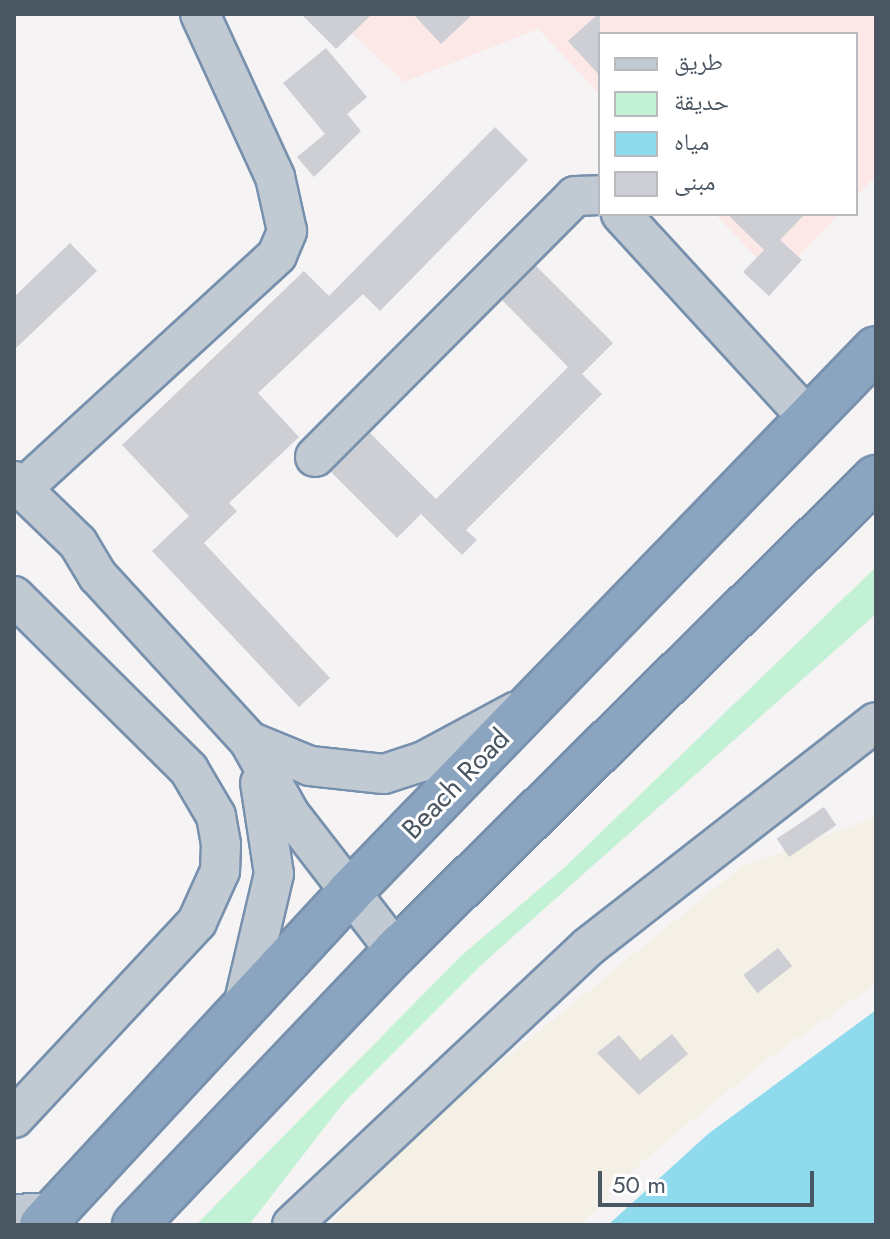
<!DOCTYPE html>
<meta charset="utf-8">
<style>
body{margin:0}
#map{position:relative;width:890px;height:1239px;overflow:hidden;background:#f5f3f3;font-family:Jost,"Noto Naskh Arabic",sans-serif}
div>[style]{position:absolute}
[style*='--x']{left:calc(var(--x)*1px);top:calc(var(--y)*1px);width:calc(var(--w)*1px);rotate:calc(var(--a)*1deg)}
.medical>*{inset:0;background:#fce8e6}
.green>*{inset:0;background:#c3f1d5}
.sand>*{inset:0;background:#f5f0e5}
.water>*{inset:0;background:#90daee}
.building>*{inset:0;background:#cdcfd5;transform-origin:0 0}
.roads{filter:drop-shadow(2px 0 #7690ad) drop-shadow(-2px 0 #7690ad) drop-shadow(0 2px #7690ad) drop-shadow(0 -2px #7690ad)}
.minor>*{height:38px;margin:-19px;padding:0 19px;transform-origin:19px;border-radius:19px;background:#c1cad2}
.highway>*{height:44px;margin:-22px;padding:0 22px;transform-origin:22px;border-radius:22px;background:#8ba5c1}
span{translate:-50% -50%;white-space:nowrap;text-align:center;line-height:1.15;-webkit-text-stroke:6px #fff;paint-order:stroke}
.street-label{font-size:28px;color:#4a5661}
.frame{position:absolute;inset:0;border:16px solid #4a5661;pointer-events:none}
.legend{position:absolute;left:598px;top:32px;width:260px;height:184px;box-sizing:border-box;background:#fff;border:2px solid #b7bbc0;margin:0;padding:10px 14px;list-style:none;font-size:24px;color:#4a5661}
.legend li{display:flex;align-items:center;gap:16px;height:40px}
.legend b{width:40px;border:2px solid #b7bbc0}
.scale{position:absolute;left:598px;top:1171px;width:216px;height:36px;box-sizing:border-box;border:4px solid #4a5661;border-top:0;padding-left:10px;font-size:24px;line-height:28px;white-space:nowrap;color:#4a5661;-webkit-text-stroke:6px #fff;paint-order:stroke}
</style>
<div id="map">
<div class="medical">
<i style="clip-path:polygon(331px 14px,876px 14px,876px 176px,856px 197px,856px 34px,600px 34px,600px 94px,538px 29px,404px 82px)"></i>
<i style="clip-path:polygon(715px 214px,839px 214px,777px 279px)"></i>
</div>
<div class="green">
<i style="clip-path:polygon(876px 567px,876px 614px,480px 966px,345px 1101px,249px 1225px,196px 1225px,461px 956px,564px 868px)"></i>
</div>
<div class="sand">
<i style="clip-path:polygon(876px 817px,876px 984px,767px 1059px,645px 1159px,580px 1225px,330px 1225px,397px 1147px,741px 867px)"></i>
</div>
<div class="water">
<i style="clip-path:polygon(876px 1010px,876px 1225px,608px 1225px,708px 1134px)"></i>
</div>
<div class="building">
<i style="clip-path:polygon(301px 14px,372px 14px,336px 49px)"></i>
<i style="clip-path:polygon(413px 14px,473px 14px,441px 44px)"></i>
<i style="clip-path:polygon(598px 14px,600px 14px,600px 76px,568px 41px)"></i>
<i style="clip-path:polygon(326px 48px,367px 97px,347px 114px,361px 131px,314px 177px,297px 157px,325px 134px,283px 83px)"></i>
<i style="clip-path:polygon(495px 127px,528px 160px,380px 311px,363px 294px,258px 393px,299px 437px,229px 503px,237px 511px,204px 543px,330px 678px,299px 707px,152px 551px,189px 516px,122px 445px,304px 271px,329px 296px)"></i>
<i style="clip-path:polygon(727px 214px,805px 214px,780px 240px,802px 260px,769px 296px,743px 272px,764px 250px)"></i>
<i style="clip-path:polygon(70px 243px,97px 271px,14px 350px,14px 297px)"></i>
<i style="clip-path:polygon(536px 266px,613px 343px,582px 374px,602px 394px,466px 530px,477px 540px,462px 555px,421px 514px,397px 538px,331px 472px,370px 433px,436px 499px,568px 367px,502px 300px)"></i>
<i style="left:824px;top:807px;width:22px;height:57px;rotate:56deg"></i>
<i style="left:778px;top:948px;width:23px;height:44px;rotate:52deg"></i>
<i style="clip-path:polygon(672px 1034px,688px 1054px,639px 1095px,597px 1053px,619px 1035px,640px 1060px)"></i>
</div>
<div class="roads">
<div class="minor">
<i style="--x:621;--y:214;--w:278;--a:47.5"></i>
<i style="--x:315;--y:457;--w:368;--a:-45.1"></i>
<i style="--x:575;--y:196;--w:25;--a:-2"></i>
<i style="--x:14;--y:481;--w:89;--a:44.1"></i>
<i style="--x:78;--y:543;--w:39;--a:59"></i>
<i style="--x:98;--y:576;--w:224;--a:47.5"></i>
<i style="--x:249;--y:741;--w:84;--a:60.7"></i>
<i style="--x:290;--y:814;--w:173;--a:52.3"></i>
<i style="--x:22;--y:489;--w:346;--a:-42.5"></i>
<i style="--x:277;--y:255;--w:26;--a:-67"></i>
<i style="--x:287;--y:231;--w:55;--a:-102.5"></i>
<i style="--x:275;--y:177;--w:179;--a:-114.7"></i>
<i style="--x:14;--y:596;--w:247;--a:44.8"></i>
<i style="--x:189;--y:770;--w:53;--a:59.6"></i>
<i style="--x:216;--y:816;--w:28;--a:80"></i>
<i style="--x:221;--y:844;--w:27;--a:92"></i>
<i style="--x:220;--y:871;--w:56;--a:114.3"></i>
<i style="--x:197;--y:922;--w:268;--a:133"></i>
<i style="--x:249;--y:741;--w:66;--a:22.3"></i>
<i style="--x:310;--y:766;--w:74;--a:6.2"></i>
<i style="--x:384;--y:774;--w:40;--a:-18"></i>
<i style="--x:422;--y:762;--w:106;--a:-28.3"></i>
<i style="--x:242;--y:1010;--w:140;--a:-76.8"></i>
<i style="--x:274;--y:874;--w:92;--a:-98.7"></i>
<i style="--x:14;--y:1214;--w:41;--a:-2.8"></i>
<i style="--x:292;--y:1225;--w:406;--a:-43.2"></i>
<i style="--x:588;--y:947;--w:365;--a:-38"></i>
</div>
<div class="highway">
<i style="--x:42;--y:1225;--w:452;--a:-47.2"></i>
<i style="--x:349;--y:893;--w:757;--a:-45.91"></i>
<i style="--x:135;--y:1225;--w:378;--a:-46.4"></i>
<i style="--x:396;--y:951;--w:674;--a:-44.58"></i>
</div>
</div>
<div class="street-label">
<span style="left:456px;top:784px;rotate:-46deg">Beach Road</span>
</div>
<div class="frame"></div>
<ul class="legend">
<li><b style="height:10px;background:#c1cad2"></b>طريق</li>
<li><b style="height:22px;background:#c3f1d5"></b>حديقة</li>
<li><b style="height:22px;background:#90daee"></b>مياه</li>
<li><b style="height:22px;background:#cdcfd5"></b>مبنى</li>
</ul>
<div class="scale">50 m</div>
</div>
